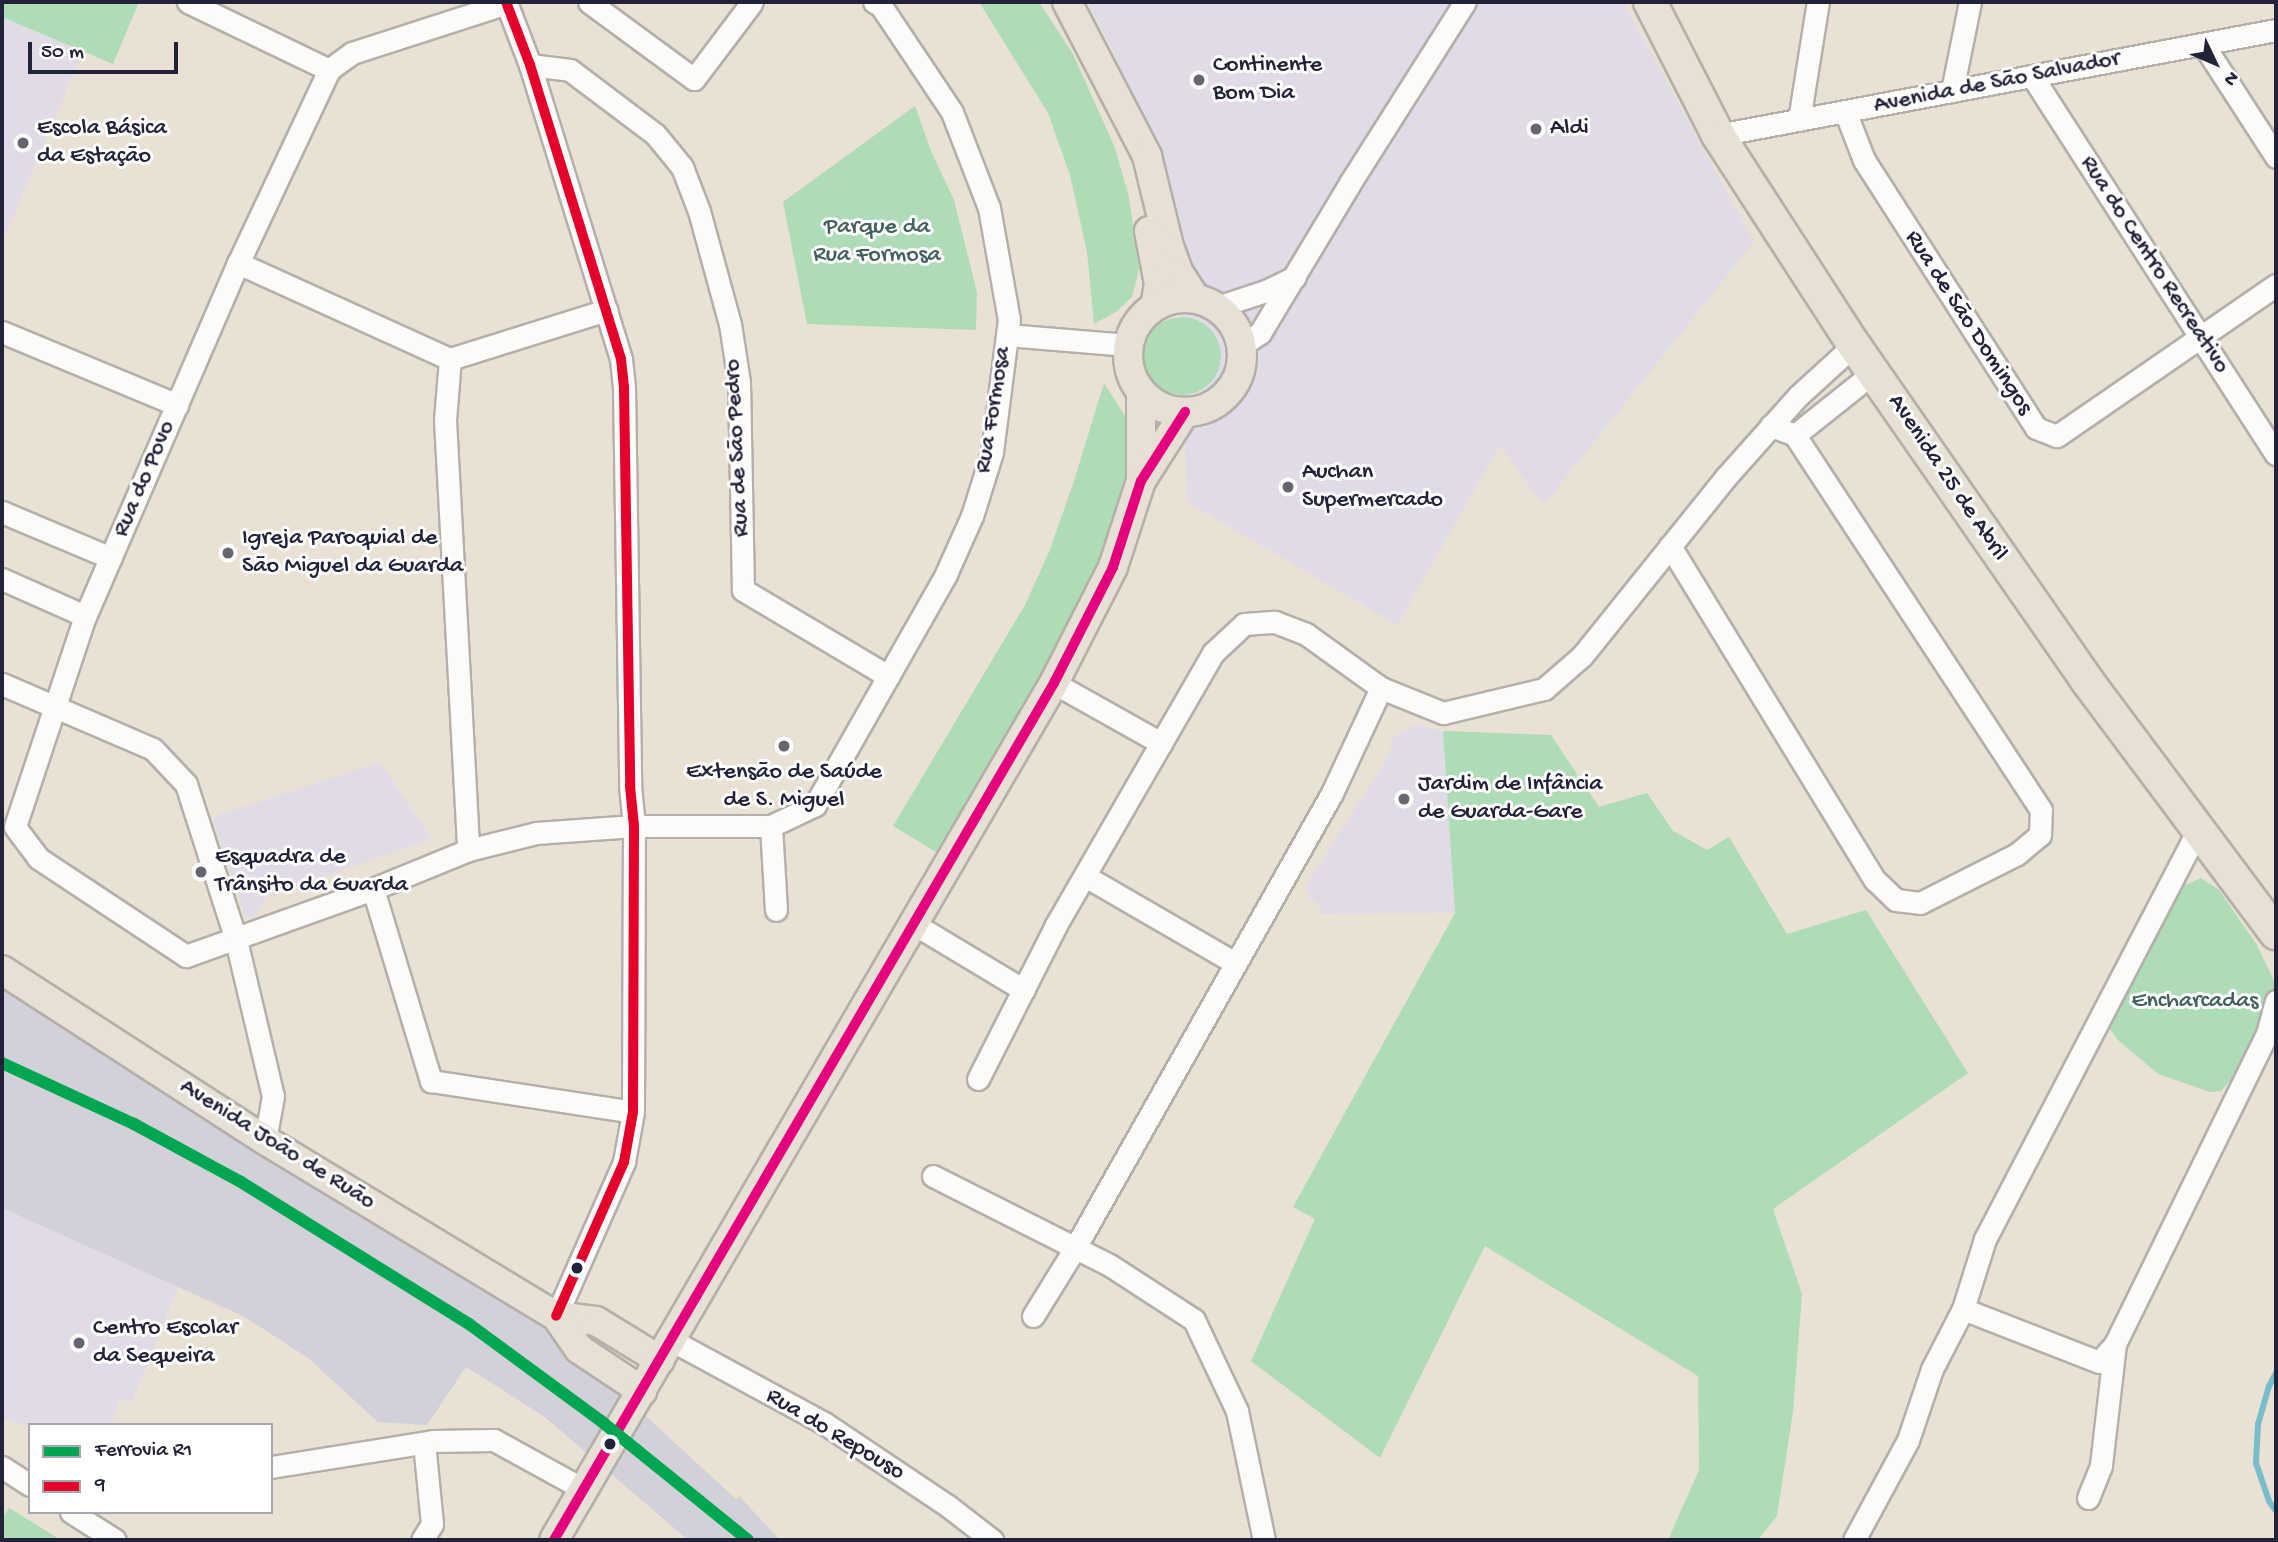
<!DOCTYPE html>
<meta charset="utf-8">
<style>
body{margin:0}
#map{position:relative;width:2278px;height:1542px;overflow:hidden;background:#e9e2d4;font-family:"Gochi Hand",sans-serif}
div>[style]{position:absolute}
[style*='--x']{left:calc(var(--x)*1px);top:calc(var(--y)*1px);width:calc(var(--w)*1px);rotate:calc(var(--a)*1deg)}
.built>*{inset:0;background:#e1dbe7}
.industrial>*{inset:0;background:#d2d0d9}
.green>*{inset:0;background:#aedcb6}
.round{border-radius:50%}
.stream>*{height:6px;margin:-3px;padding:0 3px;transform-origin:3px;border-radius:3px;background:#78beca}
.roads{filter:drop-shadow(2px 0 #b4afa9) drop-shadow(-2px 0 #b4afa9) drop-shadow(0 2px #b4afa9) drop-shadow(0 -2px #b4afa9)}
.minor>*{height:21px;margin:-10.5px;padding:0 10.5px;transform-origin:10.5px;border-radius:10.5px;background:#fcfbf9}
.major>*{height:28px;margin:-14px;padding:0 14px;transform-origin:14px;border-radius:14px;background:#e6e1d4}
.major>.ring{margin:-14px;padding:0;box-sizing:content-box;background:none;border:28px solid #e6e1d4;border-radius:50%}
.highway>*{height:32px;margin:-16px;padding:0 16px;transform-origin:16px;border-radius:16px;background:#e6e1d4}
.bus-1>*{height:10px;margin:-5px;padding:0 5px;transform-origin:5px;border-radius:5px;background:#e4002b}
.bus-2>*{height:10px;margin:-5px;padding:0 5px;transform-origin:5px;border-radius:5px;background:#e5007d}
.rail-1>*{height:12px;margin:-6px;padding:0 6px;transform-origin:6px;border-radius:6px;background:#00a651}
.dots>*{width:19px;height:19px;translate:-50% -50%;box-sizing:border-box;border:4px solid #fff;border-radius:50%}
span{translate:-50% -50%;white-space:nowrap;text-align:center;line-height:1.15;-webkit-text-stroke:6px #fff;paint-order:stroke}
.poi-label{font-size:24px;color:#22223b}
.left{translate:0 -50%;text-align:left}
.street-label{font-size:24px;color:#22223b}
.park-label{font-size:24px;color:#42615d}
.frame{position:absolute;inset:0;border:4px solid #22223b;pointer-events:none}
.legend{position:absolute;left:28px;top:1423px;width:245px;height:91px;box-sizing:border-box;background:#fff;border:2px solid #a7a7b1;margin:0;padding:9px 12px;list-style:none;font-size:21px;color:#22223b}
.legend li{display:flex;align-items:center;gap:14px;height:35px}
.legend b{width:35px;border:2px solid #a7a7b1}
.north{position:absolute;left:2180px;top:28px;width:70px;height:70px;-webkit-text-stroke:5px #fff;paint-order:stroke;rotate:134deg;font-size:19px;font-weight:700;line-height:28px;text-align:center;color:#22223b}
.north::after{content:'';display:block;margin:auto;width:24px;height:32px;background:#22223b;clip-path:polygon(50% 0,100% 100%,50% 72%,0 100%)}
.scale{position:absolute;left:28px;top:42px;width:150px;height:32px;box-sizing:border-box;border:4px solid #22223b;border-top:0;padding-left:9px;font-size:21px;line-height:24px;white-space:nowrap;color:#22223b;-webkit-text-stroke:5px #fff;paint-order:stroke}
</style>
<div id="map">
<div class="built">
<i style="clip-path:polygon(1088px 2px,1623px 2px,1754px 242px,1543px 506px,1500px 445px,1397px 625px,1187px 502px,1176px 231px,1119px 63px)"></i>
<i style="clip-path:polygon(2px 17px,83px 52px,5px 236px,2px 234px)"></i>
<i style="clip-path:polygon(1415px 725px,1443px 731px,1455px 913px,1320px 914px,1320px 906px,1310px 898px,1306px 889px,1309px 881px,1389px 755px,1394px 736px)"></i>
<i style="clip-path:polygon(380px 762px,432px 839px,267px 896px,255px 916px,246px 919px,213px 817px)"></i>
<i style="clip-path:polygon(2px 1208px,178px 1287px,132px 1402px,120px 1398px,111px 1425px,30px 1427px,2px 1419px)"></i>
</div>
<div class="industrial">
<i style="clip-path:polygon(2px 985px,552px 1330px,736px 1499px,739px 1496px,780px 1540px,688px 1540px,545px 1417px,466px 1367px,427px 1425px,378px 1422px,308px 1358px,245px 1317px,2px 1208px)"></i>
</div>
<div class="green">
<i style="clip-path:polygon(2px 2px,139px 2px,113px 64px,2px 17px)"></i>
<i style="clip-path:polygon(979px 2px,1039px 2px,1073px 54px,1115px 148px,1129px 197px,1139px 269px,1132px 297px,1116px 312px,1094px 324px,1087px 252px,1070px 175px,1048px 113px)"></i>
<i style="clip-path:polygon(915px 106px,931px 151px,954px 200px,977px 292px,976px 330px,807px 324px,783px 202px)"></i>
<i class="round" style="left:1143px;top:317px;width:78px;height:78px"></i>
<i style="clip-path:polygon(1104px 383px,1129px 422px,1133px 466px,1105px 568px,1000px 750px,936px 852px,893px 826px,1025px 605px,1049px 552px,1073px 484px)"></i>
<i style="clip-path:polygon(1443px 731px,1551px 735px,1599px 807px,1647px 793px,1673px 831px,1707px 850px,1729px 837px,1787px 934px,1866px 910px,1968px 1073px,1773px 1209px,1802px 1294px,1793px 1412px,1777px 1516px,1758px 1540px,1668px 1540px,1699px 1470px,1698px 1376px,1485px 1246px,1380px 1458px,1251px 1361px,1315px 1219px,1293px 1207px,1455px 913px)"></i>
<i style="clip-path:polygon(2201px 878px,2219px 890px,2257px 945px,2276px 985px,2276px 999px,2259px 1049px,2221px 1091px,2210px 1092px,2158px 1074px,2118px 1040px,2101px 1017px,2168px 886px,2188px 884px)"></i>
<i style="clip-path:polygon(9px 1508px,61px 1540px,2px 1540px,2px 1519px)"></i>
</div>
<div class="stream">
<i style="--x:2276;--y:1373;--w:15;--a:118"></i>
<i style="--x:2269;--y:1386;--w:40;--a:106"></i>
<i style="--x:2258;--y:1424;--w:39;--a:93"></i>
<i style="--x:2256;--y:1463;--w:40;--a:71.1"></i>
<i style="--x:2269;--y:1501;--w:12;--a:55"></i>
</div>
<div class="roads">
<div class="minor">
<i style="--x:188;--y:2;--w:157;--a:25.7"></i>
<i style="--x:506;--y:2;--w:67;--a:69.1"></i>
<i style="--x:530;--y:65;--w:308;--a:72.8"></i>
<i style="--x:621;--y:359;--w:29;--a:84"></i>
<i style="--x:624;--y:388;--w:398;--a:89.1"></i>
<i style="--x:630;--y:786;--w:40;--a:84.3"></i>
<i style="--x:634;--y:826;--w:286;--a:90.2"></i>
<i style="--x:633;--y:1112;--w:51;--a:100.2"></i>
<i style="--x:624;--y:1162;--w:168;--a:113.8"></i>
<i style="--x:589;--y:2;--w:130;--a:36.3"></i>
<i style="--x:694;--y:79;--w:96;--a:-53"></i>
<i style="--x:507;--y:3;--w:163;--a:162.1"></i>
<i style="--x:352;--y:53;--w:29;--a:144"></i>
<i style="--x:329;--y:70;--w:213;--a:115.2"></i>
<i style="--x:238;--y:263;--w:385;--a:113.4"></i>
<i style="--x:85;--y:616;--w:222;--a:108.4"></i>
<i style="--x:15;--y:827;--w:39;--a:53"></i>
<i style="--x:38;--y:858;--w:178;--a:33.5"></i>
<i style="--x:186;--y:956;--w:199;--a:-19.7"></i>
<i style="--x:373;--y:889;--w:103;--a:-22.3"></i>
<i style="--x:468;--y:850;--w:70;--a:-14"></i>
<i style="--x:536;--y:833;--w:98;--a:-4.1"></i>
<i style="--x:634;--y:826;--w:137;--a:0"></i>
<i style="--x:771;--y:826;--w:49;--a:-25.5"></i>
<i style="--x:815;--y:805;--w:266;--a:-60.4"></i>
<i style="--x:946;--y:574;--w:64;--a:-65.9"></i>
<i style="--x:972;--y:516;--w:67;--a:-72.6"></i>
<i style="--x:992;--y:452;--w:133;--a:-82.7"></i>
<i style="--x:1009;--y:320;--w:114;--a:-100.1"></i>
<i style="--x:989;--y:208;--w:103;--a:-111.1"></i>
<i style="--x:952;--y:112;--w:128;--a:-123.8"></i>
<i style="--x:881;--y:6;--w:8;--a:-150"></i>
<i style="--x:2203;--y:44;--w:135;--a:57.1"></i>
<i style="--x:530;--y:65;--w:40;--a:7.1"></i>
<i style="--x:570;--y:70;--w:106;--a:37"></i>
<i style="--x:655;--y:134;--w:43;--a:50.7"></i>
<i style="--x:682;--y:167;--w:47;--a:68.9"></i>
<i style="--x:699;--y:211;--w:117;--a:74.7"></i>
<i style="--x:730;--y:324;--w:59;--a:81.2"></i>
<i style="--x:739;--y:382;--w:208;--a:88.9"></i>
<i style="--x:743;--y:590;--w:169;--a:30.7"></i>
<i style="--x:2032;--y:76;--w:450;--a:57.2"></i>
<i style="--x:1952;--y:91;--w:91;--a:-78.6"></i>
<i style="--x:1845;--y:111;--w:53;--a:68.8"></i>
<i style="--x:1864;--y:160;--w:318;--a:57.3"></i>
<i style="--x:2036;--y:428;--w:22;--a:21"></i>
<i style="--x:2057;--y:436;--w:266;--a:-34.6"></i>
<i style="--x:1799;--y:120;--w:120;--a:-80.9"></i>
<i style="--x:1718;--y:135;--w:568;--a:-10.66"></i>
<i style="--x:238;--y:263;--w:233;--a:24.4"></i>
<i style="--x:450;--y:359;--w:164;--a:-17.4"></i>
<i style="--x:1217;--y:307;--w:52;--a:-18.1"></i>
<i style="--x:1266;--y:291;--w:32;--a:-26"></i>
<i style="--x:2;--y:332;--w:190;--a:22.6"></i>
<i style="--x:1007;--y:335;--w:121;--a:4.7"></i>
<i style="--x:1242;--y:345;--w:22;--a:-34"></i>
<i style="--x:1260;--y:333;--w:175;--a:-59"></i>
<i style="--x:1350;--y:183;--w:214;--a:-57.6"></i>
<i style="--x:450;--y:359;--w:61;--a:94.7"></i>
<i style="--x:445;--y:420;--w:431;--a:86.9"></i>
<i style="--x:1795;--y:435;--w:101;--a:-38.6"></i>
<i style="--x:2;--y:512;--w:118;--a:22.9"></i>
<i style="--x:1670;--y:546;--w:392;--a:58.5"></i>
<i style="--x:1875;--y:880;--w:29;--a:44"></i>
<i style="--x:1896;--y:900;--w:24;--a:7"></i>
<i style="--x:1920;--y:903;--w:109;--a:-26.8"></i>
<i style="--x:2017;--y:854;--w:30;--a:-40"></i>
<i style="--x:2040;--y:835;--w:25;--a:-88"></i>
<i style="--x:2041;--y:810;--w:448;--a:-123.3"></i>
<i style="--x:1795;--y:435;--w:26;--a:-159"></i>
<i style="--x:2;--y:579;--w:91;--a:24"></i>
<i style="--x:1054;--y:683;--w:123;--a:29.3"></i>
<i style="--x:2;--y:684;--w:164;--a:23.3"></i>
<i style="--x:153;--y:749;--w:48;--a:46.7"></i>
<i style="--x:186;--y:784;--w:164;--a:72.2"></i>
<i style="--x:236;--y:940;--w:160;--a:76.7"></i>
<i style="--x:273;--y:1096;--w:45;--a:100.3"></i>
<i style="--x:771;--y:826;--w:84;--a:86.6"></i>
<i style="--x:1085;--y:876;--w:173;--a:30.1"></i>
<i style="--x:373;--y:889;--w:201;--a:73.2"></i>
<i style="--x:431;--y:1081;--w:204;--a:8.7"></i>
<i style="--x:914;--y:924;--w:128;--a:31"></i>
<i style="--x:978;--y:1079;--w:173;--a:-63.1"></i>
<i style="--x:1056;--y:925;--w:314;--a:-60"></i>
<i style="--x:1213;--y:653;--w:42;--a:-43.1"></i>
<i style="--x:1244;--y:624;--w:31;--a:-4"></i>
<i style="--x:1275;--y:622;--w:33;--a:21"></i>
<i style="--x:1306;--y:634;--w:92;--a:35.8"></i>
<i style="--x:1381;--y:688;--w:67;--a:22"></i>
<i style="--x:1443;--y:713;--w:104;--a:-13.4"></i>
<i style="--x:1544;--y:689;--w:50;--a:-41"></i>
<i style="--x:1582;--y:656;--w:228;--a:-51.2"></i>
<i style="--x:1725;--y:478;--w:110;--a:-48.3"></i>
<i style="--x:1798;--y:396;--w:76;--a:-42.3"></i>
<i style="--x:933;--y:1176;--w:199;--a:26.8"></i>
<i style="--x:1111;--y:1266;--w:99;--a:33"></i>
<i style="--x:1194;--y:1320;--w:101;--a:64.7"></i>
<i style="--x:1237;--y:1411;--w:132;--a:78.2"></i>
<i style="--x:1963;--y:1309;--w:146;--a:21.3"></i>
<i style="--x:2099;--y:1362;--w:24;--a:-48"></i>
<i style="--x:2115;--y:1344;--w:345;--a:-63.9"></i>
<i style="--x:2267;--y:1034;--w:34;--a:-75"></i>
<i style="--x:1033;--y:1316;--w:80;--a:-58.3"></i>
<i style="--x:1075;--y:1248;--w:523;--a:-60.54"></i>
<i style="--x:1332;--y:793;--w:116;--a:-65"></i>
<i style="--x:671;--y:1340;--w:174;--a:28.5"></i>
<i style="--x:824;--y:1423;--w:149;--a:33.8"></i>
<i style="--x:948;--y:1506;--w:56;--a:37.7"></i>
<i style="--x:2;--y:1467;--w:33;--a:33"></i>
<i style="--x:271;--y:1467;--w:164;--a:-9.1"></i>
<i style="--x:433;--y:1441;--w:61;--a:-0.9"></i>
<i style="--x:494;--y:1440;--w:104;--a:28.8"></i>
<i style="--x:2088;--y:1498;--w:35;--a:-68"></i>
<i style="--x:2101;--y:1465;--w:122;--a:-83.4"></i>
<i style="--x:71;--y:1512;--w:52;--a:32.5"></i>
<i style="--x:422;--y:1540;--w:19;--a:-58"></i>
<i style="--x:432;--y:1524;--w:81;--a:-95.6"></i>
<i style="--x:1854;--y:1540;--w:114;--a:-61.6"></i>
<i style="--x:1908;--y:1440;--w:75;--a:-71.3"></i>
<i style="--x:1932;--y:1369;--w:68;--a:-62.7"></i>
<i style="--x:1963;--y:1309;--w:73;--a:-72.6"></i>
<i style="--x:1985;--y:1239;--w:463;--a:-62.5"></i>
</div>
<div class="major">
<i style="--x:1067;--y:2;--w:174;--a:62.5"></i>
<i style="--x:1147;--y:156;--w:93;--a:76.3"></i>
<i style="--x:1169;--y:246;--w:29;--a:70"></i>
<i style="--x:1179;--y:273;--w:30;--a:57"></i>
<i style="--x:1149;--y:231;--w:54;--a:79.3"></i>
<i style="--x:1159;--y:284;--w:22;--a:100"></i>
<i class="ring" style="left:1128px;top:298px;width:86px;height:86px"></i>
<i style="--x:1141;--y:478;--w:85;--a:-90"></i>
<i style="--x:2;--y:970;--w:313;--a:32.9"></i>
<i style="--x:265;--y:1140;--w:340;--a:31.2"></i>
<i style="--x:556;--y:1316;--w:40;--a:7.1"></i>
<i style="--x:596;--y:1321;--w:75;--a:31.4"></i>
<i style="--x:556;--y:1316;--w:40;--a:55.1"></i>
<i style="--x:579;--y:1349;--w:76;--a:33.7"></i>
<i style="--x:554;--y:1540;--w:992;--a:-59.74"></i>
<i style="--x:1054;--y:683;--w:130;--a:-63"></i>
<i style="--x:1113;--y:567;--w:90;--a:-72"></i>
<i style="--x:1141;--y:481;--w:82;--a:-57.5"></i>
</div>
<div class="highway">
<i style="--x:1650;--y:2;--w:149;--a:62.9"></i>
<i style="--x:1718;--y:135;--w:250;--a:57.1"></i>
<i style="--x:1854;--y:345;--w:410;--a:55.2"></i>
<i style="--x:2088;--y:682;--w:314;--a:53.2"></i>
</div>
</div>
<div class="bus-1">
<i style="--x:506;--y:2;--w:67;--a:69.1"></i>
<i style="--x:530;--y:65;--w:308;--a:72.8"></i>
<i style="--x:621;--y:359;--w:29;--a:84"></i>
<i style="--x:624;--y:388;--w:398;--a:89.1"></i>
<i style="--x:630;--y:786;--w:40;--a:84.3"></i>
<i style="--x:634;--y:826;--w:286;--a:90.2"></i>
<i style="--x:633;--y:1112;--w:51;--a:100.2"></i>
<i style="--x:624;--y:1162;--w:168;--a:113.8"></i>
</div>
<div class="bus-2">
<i style="--x:554;--y:1540;--w:992;--a:-59.74"></i>
<i style="--x:1054;--y:683;--w:130;--a:-63"></i>
<i style="--x:1113;--y:567;--w:90;--a:-72"></i>
<i style="--x:1141;--y:481;--w:82;--a:-57.5"></i>
</div>
<div class="rail-1">
<i style="--x:2;--y:1063;--w:145;--a:24.8"></i>
<i style="--x:134;--y:1124;--w:122;--a:28.5"></i>
<i style="--x:241;--y:1182;--w:269;--a:31.9"></i>
<i style="--x:469;--y:1324;--w:164;--a:36.3"></i>
<i style="--x:601;--y:1421;--w:189;--a:39"></i>
</div>
<div class="dots">
<i style="left:1199px;top:80px;background:#686571"></i>
<i style="left:1536px;top:129px;background:#686571"></i>
<i style="left:23px;top:143px;background:#686571"></i>
<i style="left:1288px;top:487px;background:#686571"></i>
<i style="left:228px;top:553px;background:#686571"></i>
<i style="left:784px;top:746px;background:#686571"></i>
<i style="left:1404px;top:799px;background:#686571"></i>
<i style="left:201px;top:872px;background:#686571"></i>
<i style="left:577px;top:1268px;background:#22223b"></i>
<i style="left:79px;top:1343px;background:#686571"></i>
<i style="left:610px;top:1444px;background:#22223b"></i>
</div>
<div class="poi-label">
<span class="left" style="left:1213px;top:80px">Continente<br>Bom Dia</span>
<span class="left" style="left:37px;top:143px">Escola Básica<br>da Estação</span>
<span class="left" style="left:1550px;top:129px">Aldi</span>
<span class="left" style="left:1302px;top:487px">Auchan<br>Supermercado</span>
<span class="left" style="left:242px;top:553px">Igreja Paroquial de<br>São Miguel da Guarda</span>
<span style="left:784px;top:787px">Extensão de Saúde<br>de S. Miguel</span>
<span class="left" style="left:1418px;top:799px">Jardim de Infância<br>de Guarda-Gare</span>
<span class="left" style="left:215px;top:872px">Esquadra de<br>Trânsito da Guarda</span>
<span class="left" style="left:93px;top:1343px">Centro Escolar<br>da Sequeira</span>
</div>
<div class="street-label">
<span style="left:1997px;top:83px;rotate:-11deg">Avenida de São Salvador</span>
<span style="left:2154px;top:265px;rotate:57deg">Rua do Centro Recreativo</span>
<span style="left:1968px;top:323px;rotate:57deg">Rua de São Domingos</span>
<span style="left:994px;top:410px;rotate:-81deg">Rua Formosa</span>
<span style="left:738px;top:448px;rotate:-93deg">Rua de São Pedro</span>
<span style="left:1947px;top:478px;rotate:56deg">Avenida 25 de Abril</span>
<span style="left:145px;top:479px;rotate:-67deg">Rua do Povo</span>
<span style="left:277px;top:1145px;rotate:32deg">Avenida João de Ruão</span>
<span style="left:835px;top:1435px;rotate:31deg">Rua do Repouso</span>
</div>
<div class="park-label">
<span style="left:877px;top:242px">Parque da<br>Rua Formosa</span>
<span style="left:2195px;top:1002px">Encharcadas</span>
</div>
<div class="frame"></div>
<ul class="legend">
<li><b style="height:9px;background:#00a651"></b>Ferrovia R1</li>
<li><b style="height:9px;background:#e4002b"></b>9</li>
</ul>
<div class="north">N</div>
<div class="scale">50 m</div>
</div>
